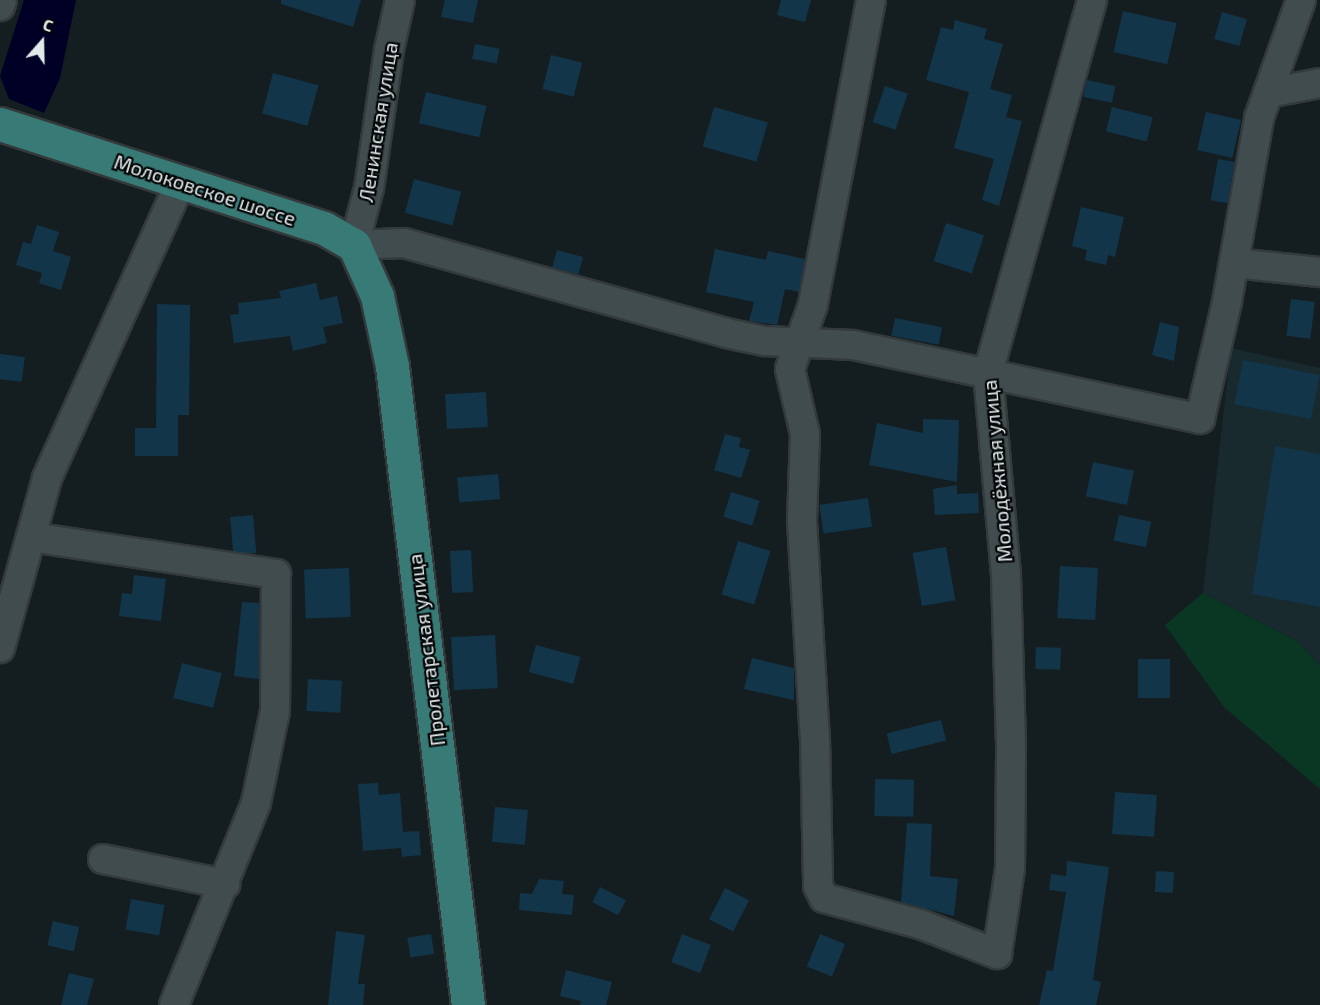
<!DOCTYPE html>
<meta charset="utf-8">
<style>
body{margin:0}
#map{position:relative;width:1320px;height:1005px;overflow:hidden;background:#141e20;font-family:"Exo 2",sans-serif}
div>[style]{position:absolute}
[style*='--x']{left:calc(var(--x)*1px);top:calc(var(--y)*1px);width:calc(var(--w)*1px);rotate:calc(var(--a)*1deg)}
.built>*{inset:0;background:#182a2e}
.green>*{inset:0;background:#0a3724}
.water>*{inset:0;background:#000027}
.building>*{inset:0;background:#12354a;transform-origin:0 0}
.roads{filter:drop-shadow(2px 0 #343a3c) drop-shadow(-2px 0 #343a3c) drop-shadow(0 2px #343a3c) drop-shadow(0 -2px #343a3c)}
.minor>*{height:28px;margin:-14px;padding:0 14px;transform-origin:14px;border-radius:14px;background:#404c4e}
.major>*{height:33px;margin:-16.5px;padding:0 16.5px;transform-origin:16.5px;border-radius:16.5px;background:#387a76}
span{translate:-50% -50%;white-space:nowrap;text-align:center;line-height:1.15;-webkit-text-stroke:4.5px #040708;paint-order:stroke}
.street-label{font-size:20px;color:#e3eaeb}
.north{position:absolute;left:12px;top:12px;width:60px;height:60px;-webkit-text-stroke:4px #040708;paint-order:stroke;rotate:20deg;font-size:16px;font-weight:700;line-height:24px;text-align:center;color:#e3eaeb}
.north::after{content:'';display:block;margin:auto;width:21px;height:27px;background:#e3eaeb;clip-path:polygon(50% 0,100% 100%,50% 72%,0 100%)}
</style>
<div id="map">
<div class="built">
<i style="clip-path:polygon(1231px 348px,1320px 368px,1320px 666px,1297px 641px,1203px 593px)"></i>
</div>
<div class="green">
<i style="clip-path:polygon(1203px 593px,1297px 641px,1320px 666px,1320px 789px,1224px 707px,1165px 625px)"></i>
</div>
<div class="water">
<i style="clip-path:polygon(24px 0,76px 0,60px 78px,44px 113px,9px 99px,0 76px)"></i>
</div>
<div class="building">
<i style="clip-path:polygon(281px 0,361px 0,353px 27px,281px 4px)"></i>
<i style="clip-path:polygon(445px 0,478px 0,473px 23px,441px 17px)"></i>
<i style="clip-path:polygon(781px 0,811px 0,805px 22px,777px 15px)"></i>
<i style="left:1123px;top:11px;width:55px;height:42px;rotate:13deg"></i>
<i style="left:1222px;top:12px;width:26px;height:28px;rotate:16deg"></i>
<i style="clip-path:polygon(955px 20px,987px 29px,984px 39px,1003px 44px,990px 89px,1012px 95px,1006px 117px,1022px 121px,999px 206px,982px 200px,994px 159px,954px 148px,969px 92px,926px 80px,941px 27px,953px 30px)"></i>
<i style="left:475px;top:44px;width:25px;height:15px;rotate:11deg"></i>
<i style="left:551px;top:55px;width:32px;height:35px;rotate:14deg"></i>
<i style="left:273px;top:73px;width:47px;height:42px;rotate:15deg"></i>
<i style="left:1087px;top:80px;width:29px;height:17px;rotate:12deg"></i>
<i style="left:885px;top:86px;width:24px;height:38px;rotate:19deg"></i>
<i style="left:426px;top:92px;width:62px;height:32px;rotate:13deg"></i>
<i style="left:714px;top:107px;width:56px;height:41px;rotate:16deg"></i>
<i style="left:1112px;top:107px;width:42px;height:25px;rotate:14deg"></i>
<i style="left:1206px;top:112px;width:36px;height:39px;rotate:13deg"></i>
<i style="left:1218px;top:159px;width:17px;height:42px;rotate:10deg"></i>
<i style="left:414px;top:179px;width:49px;height:35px;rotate:15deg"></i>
<i style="clip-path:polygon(1081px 207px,1124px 217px,1115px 257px,1108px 255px,1106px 265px,1085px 260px,1087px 250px,1072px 246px)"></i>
<i style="left:946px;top:223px;width:40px;height:40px;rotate:18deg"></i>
<i style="clip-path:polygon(37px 225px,59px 232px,53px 251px,71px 257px,61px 290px,39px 283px,42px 273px,16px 265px,23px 242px,31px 244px)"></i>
<i style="clip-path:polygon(715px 249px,766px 260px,768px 251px,805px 259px,799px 292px,785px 289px,777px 325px,749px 321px,754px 302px,706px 292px)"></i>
<i style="left:557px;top:250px;width:27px;height:18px;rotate:15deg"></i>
<i style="clip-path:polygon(316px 283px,320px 300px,337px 296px,343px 323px,323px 327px,327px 343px,293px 351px,290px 336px,234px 343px,230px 315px,239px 314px,238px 303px,281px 298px,279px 291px)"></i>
<i style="left:1291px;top:299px;width:24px;height:37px;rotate:7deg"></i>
<i style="clip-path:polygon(157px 304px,190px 305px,189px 415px,178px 415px,178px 456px,135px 456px,135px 428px,156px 428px)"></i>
<i style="left:895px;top:318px;width:48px;height:18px;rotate:11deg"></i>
<i style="clip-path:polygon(1160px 322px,1179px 327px,1174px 361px,1152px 355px)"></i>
<i style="left:0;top:354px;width:25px;height:25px;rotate:7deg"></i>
<i style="left:1243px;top:360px;width:78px;height:45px;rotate:11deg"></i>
<i style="left:486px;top:392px;width:35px;height:41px;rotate:87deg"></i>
<i style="clip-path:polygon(923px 419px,959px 420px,957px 482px,869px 465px,877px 423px,923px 433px)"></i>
<i style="clip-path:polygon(725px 434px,741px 438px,739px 447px,750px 450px,741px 478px,714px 470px)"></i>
<i style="clip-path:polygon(1275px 446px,1320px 454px,1320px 607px,1252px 594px)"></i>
<i style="left:1093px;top:462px;width:42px;height:35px;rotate:12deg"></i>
<i style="left:498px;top:474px;width:25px;height:41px;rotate:85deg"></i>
<i style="clip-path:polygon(957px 485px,957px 494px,978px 493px,979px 513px,935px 515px,933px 489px)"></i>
<i style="left:731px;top:492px;width:30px;height:26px;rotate:17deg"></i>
<i style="left:868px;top:498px;width:29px;height:49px;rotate:82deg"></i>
<i style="left:253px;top:515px;width:38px;height:23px;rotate:85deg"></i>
<i style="left:1119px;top:515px;width:33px;height:26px;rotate:12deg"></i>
<i style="left:738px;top:541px;width:34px;height:56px;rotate:17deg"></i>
<i style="left:946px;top:547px;width:54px;height:34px;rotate:80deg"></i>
<i style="left:471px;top:550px;width:42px;height:21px;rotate:87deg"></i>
<i style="left:1060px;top:566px;width:38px;height:52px;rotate:3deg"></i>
<i style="left:349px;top:568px;width:49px;height:45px;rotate:88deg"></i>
<i style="clip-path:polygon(134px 575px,166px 579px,161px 621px,119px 616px,122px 593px,132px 594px)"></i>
<i style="clip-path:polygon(242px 602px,259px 603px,259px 679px,234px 676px)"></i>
<i style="left:495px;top:635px;width:53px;height:44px;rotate:87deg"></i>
<i style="left:536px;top:645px;width:46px;height:28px;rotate:15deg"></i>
<i style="left:1036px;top:647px;width:25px;height:22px;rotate:2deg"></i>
<i style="clip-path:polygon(752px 658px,794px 668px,794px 700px,744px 689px)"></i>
<i style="left:1138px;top:659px;width:32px;height:39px"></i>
<i style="left:182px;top:663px;width:41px;height:36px;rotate:14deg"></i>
<i style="left:308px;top:679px;width:34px;height:32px;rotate:3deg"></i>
<i style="left:941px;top:720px;width:21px;height:56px;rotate:76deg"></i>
<i style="left:875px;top:779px;width:39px;height:37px;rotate:1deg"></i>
<i style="clip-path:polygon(378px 783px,379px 795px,400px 793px,403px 832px,419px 831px,421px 855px,402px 857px,401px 848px,363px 851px,358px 784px)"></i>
<i style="left:1115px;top:792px;width:42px;height:42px;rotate:4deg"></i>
<i style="left:495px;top:807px;width:33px;height:35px;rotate:5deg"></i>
<i style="clip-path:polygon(907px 823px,932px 824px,930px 876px,958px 879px,954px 916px,901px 902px)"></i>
<i style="clip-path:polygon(1067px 861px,1109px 867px,1093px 980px,1101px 982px,1096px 1005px,1039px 1005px,1047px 970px,1053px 971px,1066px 892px,1049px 890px,1051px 874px,1066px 876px)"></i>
<i style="left:1156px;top:871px;width:18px;height:21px;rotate:3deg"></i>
<i style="clip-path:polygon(539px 879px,564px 881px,562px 894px,574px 895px,572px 915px,519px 910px,520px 893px,532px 894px)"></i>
<i style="left:600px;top:887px;width:29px;height:17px;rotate:27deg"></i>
<i style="left:725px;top:888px;width:27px;height:35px;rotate:27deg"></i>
<i style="left:131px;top:899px;width:34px;height:31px;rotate:10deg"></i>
<i style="left:53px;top:921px;width:27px;height:25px;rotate:13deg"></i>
<i style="clip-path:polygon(336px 931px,365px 935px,358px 984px,365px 984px,363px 1005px,328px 1005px)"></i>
<i style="left:431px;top:934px;width:20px;height:24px;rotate:81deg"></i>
<i style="left:682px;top:934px;width:31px;height:30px;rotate:21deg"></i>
<i style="left:820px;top:934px;width:27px;height:35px;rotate:22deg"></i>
<i style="clip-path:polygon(566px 970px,612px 982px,606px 1005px,580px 1005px,581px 1001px,560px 996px)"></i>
<i style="clip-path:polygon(69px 973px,94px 979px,87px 1005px,61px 1005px)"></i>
</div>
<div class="roads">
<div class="minor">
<i style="--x:400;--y:0;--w:51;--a:102.4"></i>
<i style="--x:389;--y:50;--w:139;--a:98.2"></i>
<i style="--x:369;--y:188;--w:59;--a:104.7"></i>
<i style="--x:354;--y:245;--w:50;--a:-2.3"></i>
<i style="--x:404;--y:243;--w:334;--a:15.6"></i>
<i style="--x:726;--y:333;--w:40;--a:12"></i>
<i style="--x:765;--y:341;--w:88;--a:2.6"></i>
<i style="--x:853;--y:345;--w:355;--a:12"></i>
<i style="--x:1200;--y:419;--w:120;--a:-77"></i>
<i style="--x:1227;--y:302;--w:187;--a:-80.1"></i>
<i style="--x:1259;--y:118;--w:125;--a:-70.4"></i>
<i style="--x:871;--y:0;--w:310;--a:100.8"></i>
<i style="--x:813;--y:305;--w:68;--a:109.8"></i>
<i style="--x:790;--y:369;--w:67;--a:77"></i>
<i style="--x:805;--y:434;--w:88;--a:92"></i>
<i style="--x:802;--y:522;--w:216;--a:86.6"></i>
<i style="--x:815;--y:738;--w:148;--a:88.8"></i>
<i style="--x:818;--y:886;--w:13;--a:63"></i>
<i style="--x:824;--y:898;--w:99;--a:15.2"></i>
<i style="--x:920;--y:924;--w:83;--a:21.3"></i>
<i style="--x:997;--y:954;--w:86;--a:-81.3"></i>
<i style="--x:1010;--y:869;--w:125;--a:-89.5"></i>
<i style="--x:1011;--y:744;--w:169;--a:-91.7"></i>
<i style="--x:1006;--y:575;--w:203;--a:-95.1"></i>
<i style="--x:988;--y:373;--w:387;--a:-74.4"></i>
<i style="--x:0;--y:6;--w:6;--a:-72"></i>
<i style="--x:1268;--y:93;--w:53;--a:-10.9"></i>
<i style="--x:1234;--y:263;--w:86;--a:6"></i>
<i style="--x:31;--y:537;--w:248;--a:8.6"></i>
<i style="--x:276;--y:574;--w:137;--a:90.4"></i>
<i style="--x:275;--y:711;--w:94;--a:101.7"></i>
<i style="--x:256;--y:803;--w:218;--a:112.1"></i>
<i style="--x:0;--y:648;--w:176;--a:-74.5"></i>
<i style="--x:47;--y:478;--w:326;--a:-65.7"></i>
<i style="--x:103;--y:859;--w:125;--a:11.6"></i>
</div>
<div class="major">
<i style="--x:0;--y:124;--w:340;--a:17.8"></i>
<i style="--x:324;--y:228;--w:34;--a:30"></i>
<i style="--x:354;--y:245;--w:56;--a:65.7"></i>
<i style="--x:377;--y:296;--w:72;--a:77.9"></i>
<i style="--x:392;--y:366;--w:644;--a:83.22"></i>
</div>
</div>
<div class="street-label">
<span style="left:378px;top:122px;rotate:-81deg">Ленинская улица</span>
<span style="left:205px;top:190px;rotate:18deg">Молоковское шоссе</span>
<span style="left:997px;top:471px;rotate:-95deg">Молодёжная улица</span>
<span style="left:426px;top:650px;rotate:-97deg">Пролетарская улица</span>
</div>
<div class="north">С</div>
</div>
